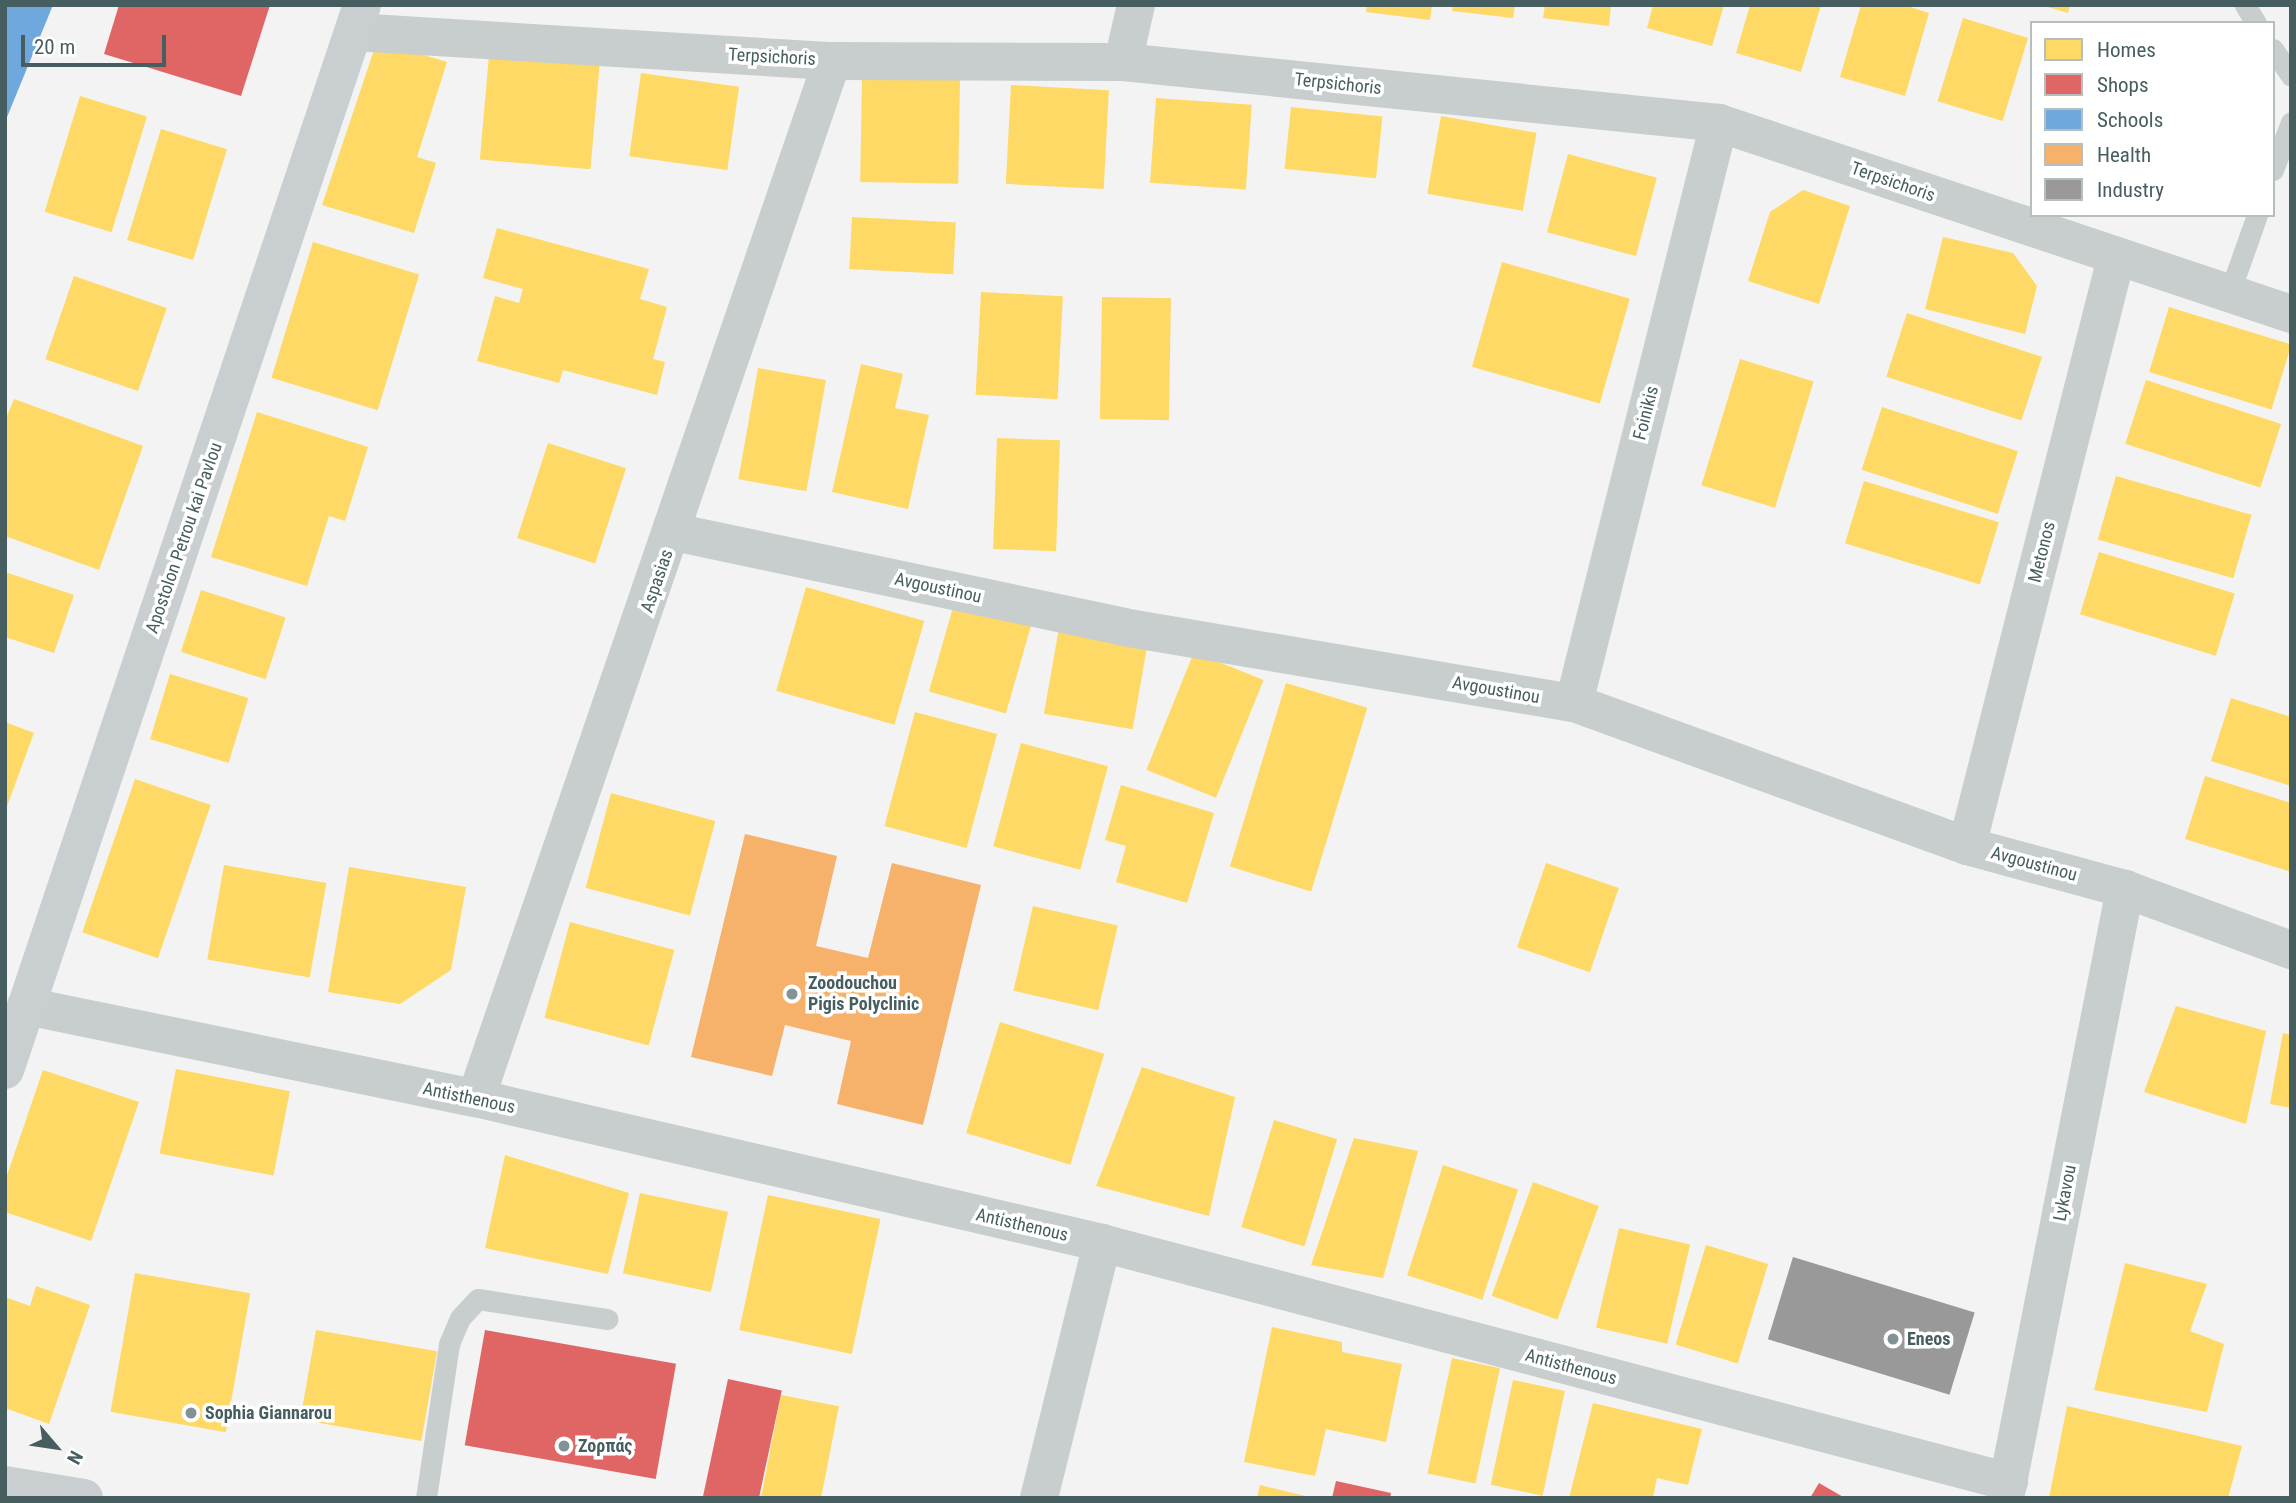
<!DOCTYPE html>
<meta charset="utf-8">
<style>
body{margin:0}
#map{position:relative;width:2296px;height:1503px;overflow:hidden;background:#f3f3f3;font-family:"Roboto Condensed",sans-serif}
div>[style]{position:absolute}
[style*='--x']{left:calc(var(--x)*1px);top:calc(var(--y)*1px);width:calc(var(--w)*1px);rotate:calc(var(--a)*1deg)}
.homes>*{inset:0;background:#ffd966;transform-origin:0 0}
.shops>*{inset:0;background:#e06666;transform-origin:0 0}
.schools>*{inset:0;background:#6fa8dc}
.health>*{inset:0;background:#f6b26b}
.industry>*{inset:0;background:#999;transform-origin:0 0}
.lane>*{height:21px;margin:-10.5px;padding:0 10.5px;transform-origin:10.5px;border-radius:10.5px;background:#c8cece}
.street>*{height:38px;margin:-19px;padding:0 19px;transform-origin:19px;border-radius:19px;background:#c8cece}
.secondary>*{height:38px;margin:-19px;padding:0 19px;transform-origin:19px;border-radius:19px;background:#c9cfd0}
.dots>*{width:19px;height:19px;translate:-50% -50%;box-sizing:border-box;border:4px solid #fff;border-radius:50%}
span{translate:-50% -50%;white-space:nowrap;text-align:center;line-height:1.15;-webkit-text-stroke:7px #fff;paint-order:stroke}
.street-label{font-size:18px;color:#475e61}
.poi-label{font-size:18px;color:#475e61;font-weight:700}
.left{translate:0 -50%;text-align:left}
.frame{position:absolute;inset:0;border:7px solid #475e61;pointer-events:none}
.legend{position:absolute;left:2030px;top:21px;width:245px;height:196px;box-sizing:border-box;background:#fff;border:2px solid #b5bfc0;margin:0;padding:9px 12px;list-style:none;font-size:21px;color:#475e61}
.legend li{display:flex;align-items:center;gap:14px;height:35px}
.legend b{width:35px;border:2px solid #b5bfc0}
.north{position:absolute;left:21px;top:1412px;width:70px;height:70px;-webkit-text-stroke:5px #fff;paint-order:stroke;rotate:119deg;font-size:19px;font-weight:700;line-height:28px;text-align:center;color:#475e61}
.north::after{content:'';display:block;margin:auto;width:24px;height:32px;background:#475e61;clip-path:polygon(50% 0,100% 100%,50% 72%,0 100%)}
.scale{position:absolute;left:21px;top:35px;width:145px;height:32px;box-sizing:border-box;border:4px solid #475e61;border-top:0;padding-left:9px;font-size:21px;line-height:24px;white-space:nowrap;color:#475e61;-webkit-text-stroke:5px #fff;paint-order:stroke}
</style>
<div id="map">
<div class="homes">
<i style="clip-path:polygon(1367px 5px,1432px 5px,1430px 20px,1366px 12px)"></i>
<i style="clip-path:polygon(1453px 5px,1515px 5px,1513px 18px,1452px 11px)"></i>
<i style="clip-path:polygon(1545px 5px,1611px 5px,1609px 26px,1543px 18px)"></i>
<i style="clip-path:polygon(1653px 5px,1724px 5px,1712px 46px,1647px 28px)"></i>
<i style="clip-path:polygon(1750px 5px,1821px 5px,1801px 72px,1736px 53px)"></i>
<i style="clip-path:polygon(1861px 5px,1904px 5px,1929px 13px,1905px 96px,1840px 77px)"></i>
<i style="clip-path:polygon(2041px 5px,2070px 5px,2068px 13px)"></i>
<i style="left:1963px;top:18px;width:68px;height:87px;rotate:17deg"></i>
<i style="clip-path:polygon(377px 41px,447px 62px,417px 157px,436px 163px,414px 233px,322px 205px)"></i>
<i style="left:489px;top:55px;width:111px;height:105px;rotate:5deg"></i>
<i style="left:641px;top:73px;width:99px;height:84px;rotate:8deg"></i>
<i style="left:862px;top:78px;width:98px;height:104px;rotate:1deg"></i>
<i style="left:1011px;top:85px;width:98px;height:99px;rotate:3deg"></i>
<i style="left:80px;top:96px;width:70px;height:121px;rotate:17deg"></i>
<i style="left:1156px;top:98px;width:96px;height:85px;rotate:4deg"></i>
<i style="left:1291px;top:107px;width:92px;height:62px;rotate:6deg"></i>
<i style="left:1441px;top:116px;width:97px;height:79px;rotate:10deg"></i>
<i style="left:161px;top:129px;width:69px;height:116px;rotate:17deg"></i>
<i style="left:1568px;top:154px;width:92px;height:81px;rotate:15deg"></i>
<i style="clip-path:polygon(1803px 190px,1850px 206px,1819px 304px,1748px 281px,1770px 212px)"></i>
<i style="left:852px;top:217px;width:104px;height:52px;rotate:3deg"></i>
<i style="clip-path:polygon(497px 228px,649px 269px,640px 299px,667px 307px,653px 359px,665px 362px,657px 395px,563px 370px,559px 383px,477px 361px,495px 296px,519px 303px,523px 289px,483px 278px)"></i>
<i style="clip-path:polygon(1943px 237px,2013px 253px,2037px 286px,2025px 334px,1925px 309px)"></i>
<i style="left:313px;top:242px;width:111px;height:142px;rotate:17deg"></i>
<i style="left:1502px;top:262px;width:133px;height:109px;rotate:16deg"></i>
<i style="left:74px;top:276px;width:98px;height:88px;rotate:19deg"></i>
<i style="left:981px;top:292px;width:82px;height:103px;rotate:3deg"></i>
<i style="left:1102px;top:297px;width:69px;height:122px;rotate:1deg"></i>
<i style="left:2169px;top:307px;width:128px;height:68px;rotate:17deg"></i>
<i style="left:1907px;top:313px;width:142px;height:67px;rotate:18deg"></i>
<i style="left:1740px;top:359px;width:77px;height:132px;rotate:17deg"></i>
<i style="clip-path:polygon(861px 364px,903px 374px,895px 408px,929px 415px,908px 509px,832px 492px)"></i>
<i style="left:758px;top:368px;width:69px;height:113px;rotate:10deg"></i>
<i style="left:2146px;top:380px;width:142px;height:67px;rotate:18deg"></i>
<i style="clip-path:polygon(14px 399px,143px 446px,99px 570px,5px 536px,5px 421px)"></i>
<i style="left:1882px;top:407px;width:143px;height:66px;rotate:18deg"></i>
<i style="clip-path:polygon(257px 412px,368px 447px,345px 521px,329px 516px,307px 586px,211px 557px)"></i>
<i style="left:997px;top:438px;width:63px;height:111px;rotate:2deg"></i>
<i style="left:548px;top:443px;width:82px;height:100px;rotate:18deg"></i>
<i style="left:2116px;top:476px;width:141px;height:66px;rotate:16deg"></i>
<i style="left:1864px;top:481px;width:141px;height:65px;rotate:17deg"></i>
<i style="left:2099px;top:552px;width:142px;height:65px;rotate:17deg"></i>
<i style="clip-path:polygon(5px 572px,74px 595px,54px 653px,5px 637px)"></i>
<i style="left:806px;top:587px;width:123px;height:108px;rotate:16deg"></i>
<i style="left:201px;top:590px;width:89px;height:65px;rotate:18deg"></i>
<i style="left:954px;top:604px;width:80px;height:91px;rotate:16deg"></i>
<i style="left:1059px;top:628px;width:90px;height:87px;rotate:10deg"></i>
<i style="left:1194px;top:652px;width:75px;height:127px;rotate:22deg"></i>
<i style="left:170px;top:674px;width:82px;height:68px;rotate:17deg"></i>
<i style="left:1286px;top:683px;width:85px;height:192px;rotate:17deg"></i>
<i style="clip-path:polygon(2231px 698px,2291px 717px,2291px 786px,2211px 761px)"></i>
<i style="left:915px;top:712px;width:85px;height:118px;rotate:15deg"></i>
<i style="clip-path:polygon(5px 722px,34px 733px,6px 809px,5px 809px)"></i>
<i style="left:1021px;top:743px;width:90px;height:107px;rotate:15deg"></i>
<i style="clip-path:polygon(2205px 776px,2291px 803px,2291px 872px,2185px 839px)"></i>
<i style="left:135px;top:779px;width:80px;height:162px;rotate:19deg"></i>
<i style="clip-path:polygon(1121px 785px,1214px 813px,1187px 903px,1116px 882px,1126px 846px,1105px 840px)"></i>
<i style="left:611px;top:793px;width:108px;height:98px;rotate:15deg"></i>
<i style="left:1546px;top:863px;width:77px;height:89px;rotate:19deg"></i>
<i style="left:224px;top:865px;width:104px;height:96px;rotate:10deg"></i>
<i style="clip-path:polygon(349px 867px,466px 887px,451px 970px,400px 1004px,328px 992px)"></i>
<i style="left:1033px;top:906px;width:87px;height:87px;rotate:13deg"></i>
<i style="left:570px;top:922px;width:108px;height:99px;rotate:15deg"></i>
<i style="clip-path:polygon(2176px 1006px,2266px 1031px,2246px 1124px,2144px 1092px)"></i>
<i style="left:1000px;top:1022px;width:109px;height:116px;rotate:17deg"></i>
<i style="clip-path:polygon(2283px 1033px,2291px 1035px,2291px 1108px,2270px 1104px)"></i>
<i style="clip-path:polygon(1142px 1067px,1235px 1097px,1209px 1216px,1096px 1186px)"></i>
<i style="left:176px;top:1069px;width:116px;height:86px;rotate:11deg"></i>
<i style="clip-path:polygon(43px 1070px,139px 1102px,91px 1241px,5px 1212px,5px 1181px)"></i>
<i style="left:1274px;top:1120px;width:66px;height:112px;rotate:17deg"></i>
<i style="clip-path:polygon(1354px 1138px,1418px 1151px,1383px 1278px,1311px 1265px)"></i>
<i style="clip-path:polygon(505px 1155px,629px 1193px,608px 1274px,485px 1248px)"></i>
<i style="left:1443px;top:1165px;width:79px;height:116px;rotate:18deg"></i>
<i style="left:1533px;top:1182px;width:70px;height:121px;rotate:20deg"></i>
<i style="left:640px;top:1193px;width:90px;height:82px;rotate:12deg"></i>
<i style="left:768px;top:1195px;width:115px;height:138px;rotate:12deg"></i>
<i style="left:1619px;top:1228px;width:73px;height:102px;rotate:13deg"></i>
<i style="left:1706px;top:1245px;width:65px;height:104px;rotate:17deg"></i>
<i style="clip-path:polygon(2125px 1263px,2207px 1284px,2190px 1331px,2224px 1344px,2207px 1412px,2094px 1390px)"></i>
<i style="left:135px;top:1273px;width:117px;height:141px;rotate:10deg"></i>
<i style="clip-path:polygon(36px 1286px,90px 1305px,49px 1424px,5px 1408px,5px 1297px,30px 1306px)"></i>
<i style="clip-path:polygon(1272px 1327px,1342px 1342px,1342px 1352px,1402px 1364px,1386px 1442px,1326px 1429px,1315px 1476px,1244px 1462px)"></i>
<i style="left:316px;top:1330px;width:123px;height:91px;rotate:10deg"></i>
<i style="left:1452px;top:1358px;width:49px;height:118px;rotate:12deg"></i>
<i style="left:1513px;top:1380px;width:53px;height:107px;rotate:12deg"></i>
<i style="left:781px;top:1395px;width:59px;height:105px;rotate:11deg"></i>
<i style="clip-path:polygon(1593px 1403px,1702px 1429px,1688px 1485px,1657px 1478px,1653px 1498px,1569px 1498px)"></i>
<i style="clip-path:polygon(2067px 1406px,2242px 1446px,2228px 1498px,2049px 1498px)"></i>
<i style="clip-path:polygon(1260px 1485px,1310px 1497px,1310px 1498px,1257px 1498px)"></i>
</div>
<div class="shops">
<i style="clip-path:polygon(119px 5px,270px 5px,241px 96px,104px 54px)"></i>
<i style="left:485px;top:1330px;width:194px;height:117px;rotate:10deg"></i>
<i style="left:728px;top:1379px;width:55px;height:121px;rotate:12deg"></i>
<i style="clip-path:polygon(1336px 1481px,1391px 1493px,1390px 1498px,1332px 1498px)"></i>
<i style="clip-path:polygon(1819px 1483px,1845px 1498px,1810px 1498px)"></i>
</div>
<div class="schools">
<i style="clip-path:polygon(5px 5px,53px 5px,5px 122px)"></i>
</div>
<div class="health">
<i style="clip-path:polygon(745px 834px,837px 856px,816px 946px,868px 958px,892px 863px,981px 885px,923px 1125px,837px 1104px,851px 1041px,785px 1025px,772px 1076px,691px 1057px)"></i>
</div>
<div class="industry">
<i style="left:1793px;top:1257px;width:190px;height:86px;rotate:17deg"></i>
</div>
<div class="lane">
<i style="--x:2245;--y:5;--w:21;--a:59"></i>
<i style="--x:2273;--y:49;--w:32;--a:56"></i>
<i style="--x:2273;--y:170;--w:51;--a:-69.4"></i>
<i style="--x:2229;--y:294;--w:84;--a:-70.5"></i>
<i style="--x:426;--y:1498;--w:156;--a:-81.5"></i>
<i style="--x:449;--y:1344;--w:28;--a:-67"></i>
<i style="--x:460;--y:1318;--w:26;--a:-47"></i>
<i style="--x:478;--y:1299;--w:131;--a:8.8"></i>
</div>
<div class="street">
<i style="--x:354;--y:32;--w:479;--a:3.5"></i>
<i style="--x:832;--y:61;--w:291;--a:0.2"></i>
<i style="--x:1123;--y:62;--w:599;--a:5.84"></i>
<i style="--x:1719;--y:123;--w:603;--a:18.46"></i>
<i style="--x:1123;--y:62;--w:58;--a:-77.2"></i>
<i style="--x:674;--y:532;--w:459;--a:11.9"></i>
<i style="--x:1123;--y:627;--w:457;--a:9.6"></i>
<i style="--x:1574;--y:703;--w:418;--a:20"></i>
<i style="--x:1967;--y:846;--w:164;--a:15.2"></i>
<i style="--x:2125;--y:889;--w:177;--a:20.2"></i>
<i style="--x:1574;--y:703;--w:598;--a:-75.96"></i>
<i style="--x:1967;--y:846;--w:607;--a:-75.78"></i>
<i style="--x:26;--y:1006;--w:459;--a:11.6"></i>
<i style="--x:476;--y:1098;--w:643;--a:13.04"></i>
<i style="--x:1102;--y:1243;--w:938;--a:14.76"></i>
<i style="--x:476;--y:1098;--w:1096;--a:-71.05"></i>
<i style="--x:1039;--y:1498;--w:263;--a:-76.1"></i>
<i style="--x:2005;--y:1498;--w:621;--a:-78.85"></i>
</div>
<div class="secondary">
<i style="--x:5;--y:1070;--w:1123;--a:-71.47"></i>
<i style="--x:5;--y:1485;--w:80;--a:9.3"></i>
</div>
<div class="dots">
<i style="left:792px;top:994px;background:#839294"></i>
<i style="left:1893px;top:1339px;background:#839294"></i>
<i style="left:191px;top:1413px;background:#839294"></i>
<i style="left:564px;top:1446px;background:#839294"></i>
</div>
<div class="street-label">
<span style="left:772px;top:57px;rotate:3deg">Terpsichoris</span>
<span style="left:1338px;top:84px;rotate:6deg">Terpsichoris</span>
<span style="left:1893px;top:182px;rotate:19deg">Terpsichoris</span>
<span style="left:1646px;top:413px;rotate:-76deg">Foinikis</span>
<span style="left:184px;top:538px;rotate:-71deg">Apostolon Petrou kai Pavlou</span>
<span style="left:2042px;top:552px;rotate:-76deg">Metonos</span>
<span style="left:657px;top:581px;rotate:-71deg">Aspasias</span>
<span style="left:938px;top:588px;rotate:12deg">Avgoustinou</span>
<span style="left:1496px;top:690px;rotate:10deg">Avgoustinou</span>
<span style="left:2034px;top:864px;rotate:15deg">Avgoustinou</span>
<span style="left:469px;top:1098px;rotate:12deg">Antisthenous</span>
<span style="left:2065px;top:1193px;rotate:-79deg">Lykavou</span>
<span style="left:1022px;top:1225px;rotate:13deg">Antisthenous</span>
<span style="left:1571px;top:1367px;rotate:15deg">Antisthenous</span>
</div>
<div class="poi-label">
<span class="left" style="left:808px;top:994px">Zoodouchou<br>Pigis Polyclinic</span>
<span class="left" style="left:1907px;top:1339px">Eneos</span>
<span class="left" style="left:205px;top:1413px">Sophia Giannarou</span>
<span class="left" style="left:578px;top:1446px">Ζορπάς</span>
</div>
<div class="frame"></div>
<ul class="legend">
<li><b style="height:19px;background:#ffd966"></b>Homes</li>
<li><b style="height:19px;background:#e06666"></b>Shops</li>
<li><b style="height:19px;background:#6fa8dc"></b>Schools</li>
<li><b style="height:19px;background:#f6b26b"></b>Health</li>
<li><b style="height:19px;background:#999"></b>Industry</li>
</ul>
<div class="north">N</div>
<div class="scale">20 m</div>
</div>
